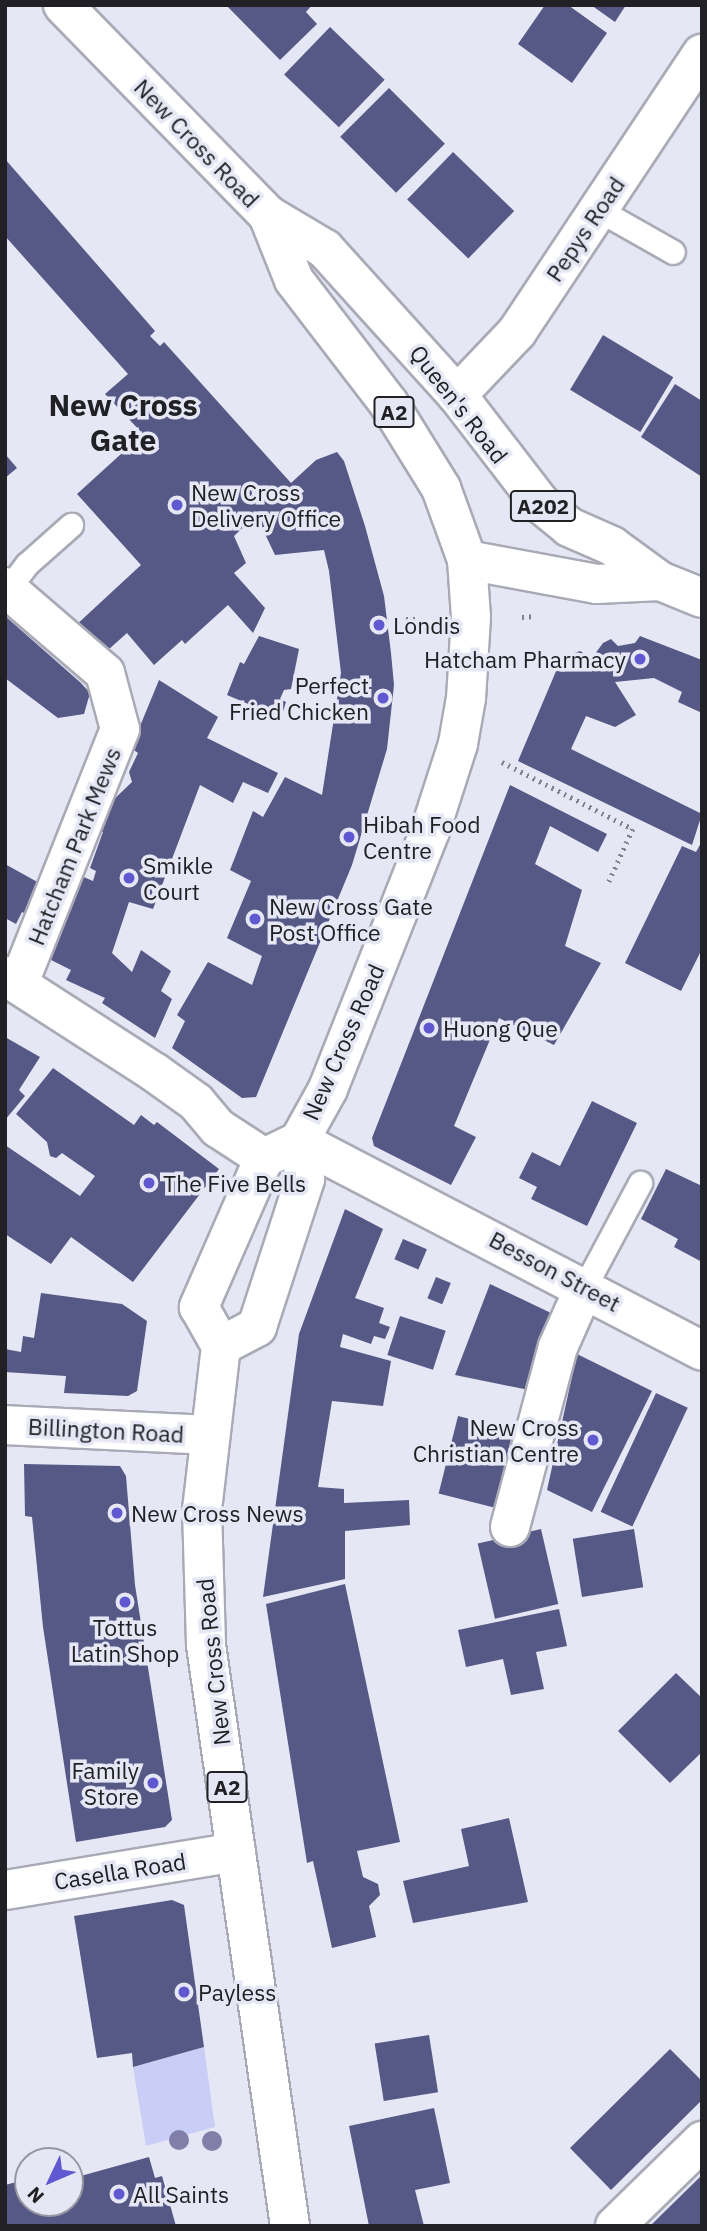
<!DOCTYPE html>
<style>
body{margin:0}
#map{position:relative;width:707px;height:2231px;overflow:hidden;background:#e6e7f4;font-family:"IBM Plex Sans",sans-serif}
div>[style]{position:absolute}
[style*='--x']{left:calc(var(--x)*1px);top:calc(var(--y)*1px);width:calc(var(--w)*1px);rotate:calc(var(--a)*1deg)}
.green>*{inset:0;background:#cacef7}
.building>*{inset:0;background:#565886;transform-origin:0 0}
.path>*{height:4.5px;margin-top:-2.25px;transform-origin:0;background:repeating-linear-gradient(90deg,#82828b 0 2px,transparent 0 7px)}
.roads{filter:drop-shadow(2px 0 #a9aab6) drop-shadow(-2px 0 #a9aab6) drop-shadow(0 2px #a9aab6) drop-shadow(0 -2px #a9aab6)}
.service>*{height:23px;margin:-11.5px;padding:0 11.5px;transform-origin:11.5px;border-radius:11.5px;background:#fff}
.minor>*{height:38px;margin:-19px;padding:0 19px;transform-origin:19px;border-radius:19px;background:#fff}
.tertiary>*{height:38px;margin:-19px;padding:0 19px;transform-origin:19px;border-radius:19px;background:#fff}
.trunk>*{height:38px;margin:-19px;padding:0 19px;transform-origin:19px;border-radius:19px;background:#fff}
.trees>*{width:20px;height:20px;margin:-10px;border-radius:50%;background:#817fa7}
.dots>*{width:19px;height:19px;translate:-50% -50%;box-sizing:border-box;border:4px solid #e6e7f4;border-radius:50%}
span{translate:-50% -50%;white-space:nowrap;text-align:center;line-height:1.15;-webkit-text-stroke:7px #e6e7f4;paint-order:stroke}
.shield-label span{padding:2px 5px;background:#e6e7f4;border:2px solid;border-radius:5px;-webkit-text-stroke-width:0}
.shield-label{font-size:21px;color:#202025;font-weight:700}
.street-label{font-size:23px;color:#202025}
.poi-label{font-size:23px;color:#202025}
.left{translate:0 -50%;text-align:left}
.right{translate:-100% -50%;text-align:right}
.district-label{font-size:30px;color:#202025;font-weight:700}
.frame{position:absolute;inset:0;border:7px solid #202025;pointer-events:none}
.north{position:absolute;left:14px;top:2147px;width:70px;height:70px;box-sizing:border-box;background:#e6e7f4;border:2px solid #9797a1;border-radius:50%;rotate:226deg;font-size:19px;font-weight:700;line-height:28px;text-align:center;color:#202025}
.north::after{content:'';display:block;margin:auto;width:24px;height:32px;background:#5f58d0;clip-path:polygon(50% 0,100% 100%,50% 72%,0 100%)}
</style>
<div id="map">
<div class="green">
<i style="clip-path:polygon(204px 2047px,215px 2127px,146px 2146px,133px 2067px)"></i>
</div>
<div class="building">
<i style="clip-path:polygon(226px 5px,312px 5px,306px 12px,317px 24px,280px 60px)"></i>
<i style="clip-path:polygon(545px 5px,568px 5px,607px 33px,572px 83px,518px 44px)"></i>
<i style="clip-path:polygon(591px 5px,626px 5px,615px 22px)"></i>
<i style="left:330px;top:27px;width:76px;height:66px;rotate:44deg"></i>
<i style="left:389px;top:88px;width:79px;height:69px;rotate:45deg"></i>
<i style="left:453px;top:152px;width:85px;height:66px;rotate:44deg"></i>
<i style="clip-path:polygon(5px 159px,155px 331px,150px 336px,160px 346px,164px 342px,291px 483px,316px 460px,337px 452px,344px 461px,365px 526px,384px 596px,391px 653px,394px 685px,387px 749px,352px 865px,256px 1097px,242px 1098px,172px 1048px,185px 1021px,177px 1015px,208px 962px,252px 985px,262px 956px,227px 938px,251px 881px,230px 870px,253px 811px,263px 817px,285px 777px,322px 795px,341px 673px,329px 571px,324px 550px,275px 555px,256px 515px,234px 536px,246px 563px,234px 573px,265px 608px,253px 633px,228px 605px,185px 644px,182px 640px,154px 665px,127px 633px,108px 650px,74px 627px,141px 565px,77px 494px,143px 434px,105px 394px,128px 374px,5px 236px)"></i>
<i style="left:603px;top:335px;width:82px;height:64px;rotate:31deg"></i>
<i style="clip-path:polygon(675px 384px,702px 401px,702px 477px,641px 437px)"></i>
<i style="clip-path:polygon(5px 454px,17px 468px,5px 478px)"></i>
<i style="clip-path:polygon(5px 616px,81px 683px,90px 693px,84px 714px,58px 718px,5px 678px)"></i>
<i style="clip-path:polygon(259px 636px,299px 649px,291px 689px,284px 690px,280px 699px,286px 702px,281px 718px,227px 695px,240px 662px,244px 664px)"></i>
<i style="clip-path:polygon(640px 636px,702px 660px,702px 713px,678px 702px,682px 692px,654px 678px,615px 682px,636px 715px,615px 727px,586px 716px,571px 749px,702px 814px,692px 845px,518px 761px,562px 657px,580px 651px,592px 658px,603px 643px,611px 639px,618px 646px,635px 643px)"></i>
<i style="clip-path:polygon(159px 680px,218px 717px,207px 738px,278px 773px,268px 793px,243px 782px,233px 803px,200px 785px,153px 909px,129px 902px,112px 953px,132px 972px,141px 950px,171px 971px,161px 991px,172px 999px,155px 1038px,102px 1003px,105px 998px,66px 980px,71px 970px,47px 958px,79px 875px,93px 881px,96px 871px,90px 868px,103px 832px,99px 831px,110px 803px,132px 782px,129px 772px,138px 753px,131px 748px)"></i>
<i style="clip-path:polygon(510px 785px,607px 834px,598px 852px,550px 826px,535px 864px,582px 890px,565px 946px,601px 963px,554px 1045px,499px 1018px,454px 1126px,476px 1137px,451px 1185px,374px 1146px,372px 1138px)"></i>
<i style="clip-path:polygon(702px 841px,702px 949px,681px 991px,625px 963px,682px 846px,696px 852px)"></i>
<i style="clip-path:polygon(5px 864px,41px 884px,28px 915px,22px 912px,16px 924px,5px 918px)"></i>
<i style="clip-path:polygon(5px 1037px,40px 1057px,19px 1090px,25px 1096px,5px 1120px)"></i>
<i style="clip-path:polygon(53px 1068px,134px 1125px,141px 1115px,154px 1125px,157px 1122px,219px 1169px,133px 1282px,71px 1237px,51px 1264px,5px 1234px,5px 1145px,80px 1196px,95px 1176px,62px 1153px,56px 1158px,50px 1156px,47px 1142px,16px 1114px)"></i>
<i style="clip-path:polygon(592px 1101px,637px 1123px,587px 1226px,531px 1199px,537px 1187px,519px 1178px,532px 1152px,560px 1166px)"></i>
<i style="clip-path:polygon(666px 1169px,702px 1186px,702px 1262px,674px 1247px,678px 1239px,641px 1219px)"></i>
<i style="clip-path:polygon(345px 1209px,383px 1229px,355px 1298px,384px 1308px,379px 1323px,390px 1327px,385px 1339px,374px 1336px,371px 1344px,343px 1334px,340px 1347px,391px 1361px,383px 1406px,332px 1401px,318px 1487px,344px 1489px,344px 1503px,409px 1500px,410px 1525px,345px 1531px,345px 1579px,263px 1597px,299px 1334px)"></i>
<i style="left:403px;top:1239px;width:26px;height:22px;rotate:23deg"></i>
<i style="left:436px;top:1277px;width:16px;height:23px;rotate:22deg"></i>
<i style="clip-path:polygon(490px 1284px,551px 1313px,534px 1391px,455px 1375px)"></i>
<i style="clip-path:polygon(41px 1293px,122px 1304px,147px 1321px,137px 1391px,128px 1396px,64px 1393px,66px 1376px,5px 1372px,5px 1349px,21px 1352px,23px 1336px,34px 1338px)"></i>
<i style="left:400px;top:1316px;width:48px;height:41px;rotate:18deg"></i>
<i style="clip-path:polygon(577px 1354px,652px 1391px,592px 1512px,547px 1490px)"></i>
<i style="left:656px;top:1393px;width:35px;height:131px;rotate:25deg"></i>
<i style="left:458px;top:1416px;width:57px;height:80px;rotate:14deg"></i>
<i style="clip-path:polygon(24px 1464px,120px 1466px,126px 1476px,135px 1585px,172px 1820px,165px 1827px,76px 1842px,43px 1627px,32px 1517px,25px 1516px)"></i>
<i style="left:541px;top:1529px;width:77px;height:65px;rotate:77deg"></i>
<i style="left:634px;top:1529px;width:59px;height:62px;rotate:81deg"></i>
<i style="clip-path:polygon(345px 1584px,400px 1842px,357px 1851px,363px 1877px,378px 1884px,380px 1895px,369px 1906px,376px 1937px,332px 1948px,313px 1861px,307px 1863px,266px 1604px)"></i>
<i style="clip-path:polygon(559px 1609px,567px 1646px,536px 1652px,544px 1689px,511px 1695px,503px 1659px,466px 1667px,458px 1630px)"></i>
<i style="clip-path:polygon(676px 1673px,702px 1698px,702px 1752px,670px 1783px,618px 1731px)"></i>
<i style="clip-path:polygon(509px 1818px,528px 1902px,413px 1923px,403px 1881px,469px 1866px,461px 1829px)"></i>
<i style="clip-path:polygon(172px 1900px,184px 1905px,204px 2047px,133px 2067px,132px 2053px,97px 2058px,74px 1916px)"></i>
<i style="left:429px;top:2035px;width:58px;height:55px;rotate:81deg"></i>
<i style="clip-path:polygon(670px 2049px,702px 2081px,702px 2100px,611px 2190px,570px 2148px)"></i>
<i style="clip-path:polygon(434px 2108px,450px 2183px,415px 2190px,424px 2226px,369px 2226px,349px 2126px)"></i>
<i style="clip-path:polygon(149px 2157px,155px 2178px,162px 2176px,176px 2226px,5px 2226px,5px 2185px,28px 2179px,28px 2203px,70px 2203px,70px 2179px)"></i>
<i style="clip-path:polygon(702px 2175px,702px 2226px,650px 2226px)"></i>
</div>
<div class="path">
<i style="--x:522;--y:617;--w:13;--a:-4"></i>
<i style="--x:406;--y:619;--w:12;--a:0"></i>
<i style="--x:502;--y:762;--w:147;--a:27.1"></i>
<i style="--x:633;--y:829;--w:58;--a:114.4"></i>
</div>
<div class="roads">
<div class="service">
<i style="--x:597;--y:209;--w:87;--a:29.5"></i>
<i style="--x:8;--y:589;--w:31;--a:-53"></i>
<i style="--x:27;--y:564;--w:59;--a:-41.6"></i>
<i style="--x:585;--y:1286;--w:117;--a:-61.9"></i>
</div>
<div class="minor">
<i style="--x:5;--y:587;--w:132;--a:40.7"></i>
<i style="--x:105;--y:673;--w:58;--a:75"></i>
<i style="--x:120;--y:729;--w:273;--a:111.7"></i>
<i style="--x:5;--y:976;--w:177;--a:32.8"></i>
<i style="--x:154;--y:1072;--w:52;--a:35.5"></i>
<i style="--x:196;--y:1102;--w:34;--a:50"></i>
<i style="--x:218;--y:1128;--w:55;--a:33.1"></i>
<i style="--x:299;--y:1141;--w:454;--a:27.5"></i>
<i style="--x:5;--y:1425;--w:202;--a:2.8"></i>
<i style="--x:510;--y:1527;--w:186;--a:-75.1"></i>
<i style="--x:558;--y:1347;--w:67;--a:-66.1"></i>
<i style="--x:5;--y:1890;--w:234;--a:-9.3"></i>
<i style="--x:615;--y:2226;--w:122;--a:-44.3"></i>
</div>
<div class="tertiary">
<i style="--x:457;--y:395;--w:87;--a:-46.4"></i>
<i style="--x:517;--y:332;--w:334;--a:-56.4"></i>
</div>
<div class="trunk">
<i style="--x:63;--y:5;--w:293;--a:45.7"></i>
<i style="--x:268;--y:215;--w:70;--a:68.2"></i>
<i style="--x:294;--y:280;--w:156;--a:52.5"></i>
<i style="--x:389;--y:404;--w:99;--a:58.2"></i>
<i style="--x:441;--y:488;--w:77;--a:70.1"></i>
<i style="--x:467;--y:560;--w:57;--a:86"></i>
<i style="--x:471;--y:617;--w:81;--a:93.5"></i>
<i style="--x:466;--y:698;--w:47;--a:99.9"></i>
<i style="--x:458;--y:744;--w:91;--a:107.8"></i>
<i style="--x:430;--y:831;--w:277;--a:111.6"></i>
<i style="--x:328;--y:1089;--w:60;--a:119.1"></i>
<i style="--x:299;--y:1141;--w:39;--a:154"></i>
<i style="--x:264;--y:1158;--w:163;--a:113.6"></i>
<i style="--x:199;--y:1307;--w:45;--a:60.6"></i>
<i style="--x:221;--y:1346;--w:164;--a:96.6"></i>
<i style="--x:202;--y:1509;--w:136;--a:88.3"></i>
<i style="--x:206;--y:1645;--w:587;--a:81.77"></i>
<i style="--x:268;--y:215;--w:66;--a:30.8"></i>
<i style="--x:325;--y:249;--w:197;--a:47.9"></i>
<i style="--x:457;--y:395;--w:138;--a:52.4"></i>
<i style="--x:541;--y:504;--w:36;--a:39"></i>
<i style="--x:569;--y:527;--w:47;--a:23.8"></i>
<i style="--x:612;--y:546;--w:59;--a:36.1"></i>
<i style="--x:660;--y:581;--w:45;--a:22"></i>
<i style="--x:467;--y:560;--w:132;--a:10.5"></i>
<i style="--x:597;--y:584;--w:63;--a:-2.7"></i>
<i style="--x:221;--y:1346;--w:41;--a:-27.8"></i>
<i style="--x:257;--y:1327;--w:156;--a:-72"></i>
<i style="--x:305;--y:1179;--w:38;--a:-99"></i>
</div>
</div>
<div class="trees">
<i style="left:179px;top:2140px"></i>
<i style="left:212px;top:2141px"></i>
</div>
<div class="dots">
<i style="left:177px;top:505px;background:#5f58d0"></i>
<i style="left:379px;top:625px;background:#5f58d0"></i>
<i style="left:640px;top:659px;background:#5f58d0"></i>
<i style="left:383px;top:698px;background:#5f58d0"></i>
<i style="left:349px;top:837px;background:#5f58d0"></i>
<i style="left:129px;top:878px;background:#5f58d0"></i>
<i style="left:255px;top:919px;background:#5f58d0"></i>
<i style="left:429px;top:1028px;background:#5f58d0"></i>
<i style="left:149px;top:1183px;background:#5f58d0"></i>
<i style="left:593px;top:1440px;background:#5f58d0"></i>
<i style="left:117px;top:1513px;background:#5f58d0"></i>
<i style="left:125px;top:1602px;background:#5f58d0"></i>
<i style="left:153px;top:1783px;background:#5f58d0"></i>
<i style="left:184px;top:1992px;background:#5f58d0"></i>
<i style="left:119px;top:2194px;background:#5f58d0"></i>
</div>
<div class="shield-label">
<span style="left:394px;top:412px">A2</span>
<span style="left:543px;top:506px">A202</span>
<span style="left:227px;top:1787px">A2</span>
</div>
<div class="street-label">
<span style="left:197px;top:143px;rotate:46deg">New Cross Road</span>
<span style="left:585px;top:229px;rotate:-56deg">Pepys Road</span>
<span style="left:459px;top:404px;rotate:52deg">Queen's Road</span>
<span style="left:74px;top:846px;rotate:-68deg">Hatcham Park Mews</span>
<span style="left:343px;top:1042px;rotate:-66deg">New Cross Road</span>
<span style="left:555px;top:1271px;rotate:28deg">Besson Street</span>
<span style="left:106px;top:1430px;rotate:3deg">Billington Road</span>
<span style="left:213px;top:1662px;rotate:-96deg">New Cross Road</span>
<span style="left:120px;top:1871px;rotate:-9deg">Casella Road</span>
</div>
<div class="poi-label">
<span class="left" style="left:191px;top:505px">New Cross<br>Delivery Office</span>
<span class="left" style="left:393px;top:625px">Londis</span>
<span class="right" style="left:626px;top:659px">Hatcham Pharmacy</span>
<span class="right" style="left:369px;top:698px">Perfect<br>Fried Chicken</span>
<span class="left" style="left:363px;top:837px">Hibah Food<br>Centre</span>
<span class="left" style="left:143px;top:878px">Smikle<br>Court</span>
<span class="left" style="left:269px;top:919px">New Cross Gate<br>Post Office</span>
<span class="left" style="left:443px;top:1028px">Huong Que</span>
<span class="left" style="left:163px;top:1183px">The Five Bells</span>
<span class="right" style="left:579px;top:1440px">New Cross<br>Christian Centre</span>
<span class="left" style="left:131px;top:1513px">New Cross News</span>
<span style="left:125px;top:1640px">Tottus<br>Latin Shop</span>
<span class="right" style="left:139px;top:1783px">Family<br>Store</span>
<span class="left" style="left:198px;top:1992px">Payless</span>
<span class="left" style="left:133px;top:2194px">All Saints</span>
</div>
<div class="district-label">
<span style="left:123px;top:422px">New Cross<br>Gate</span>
</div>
<div class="frame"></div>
<div class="north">N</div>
</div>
